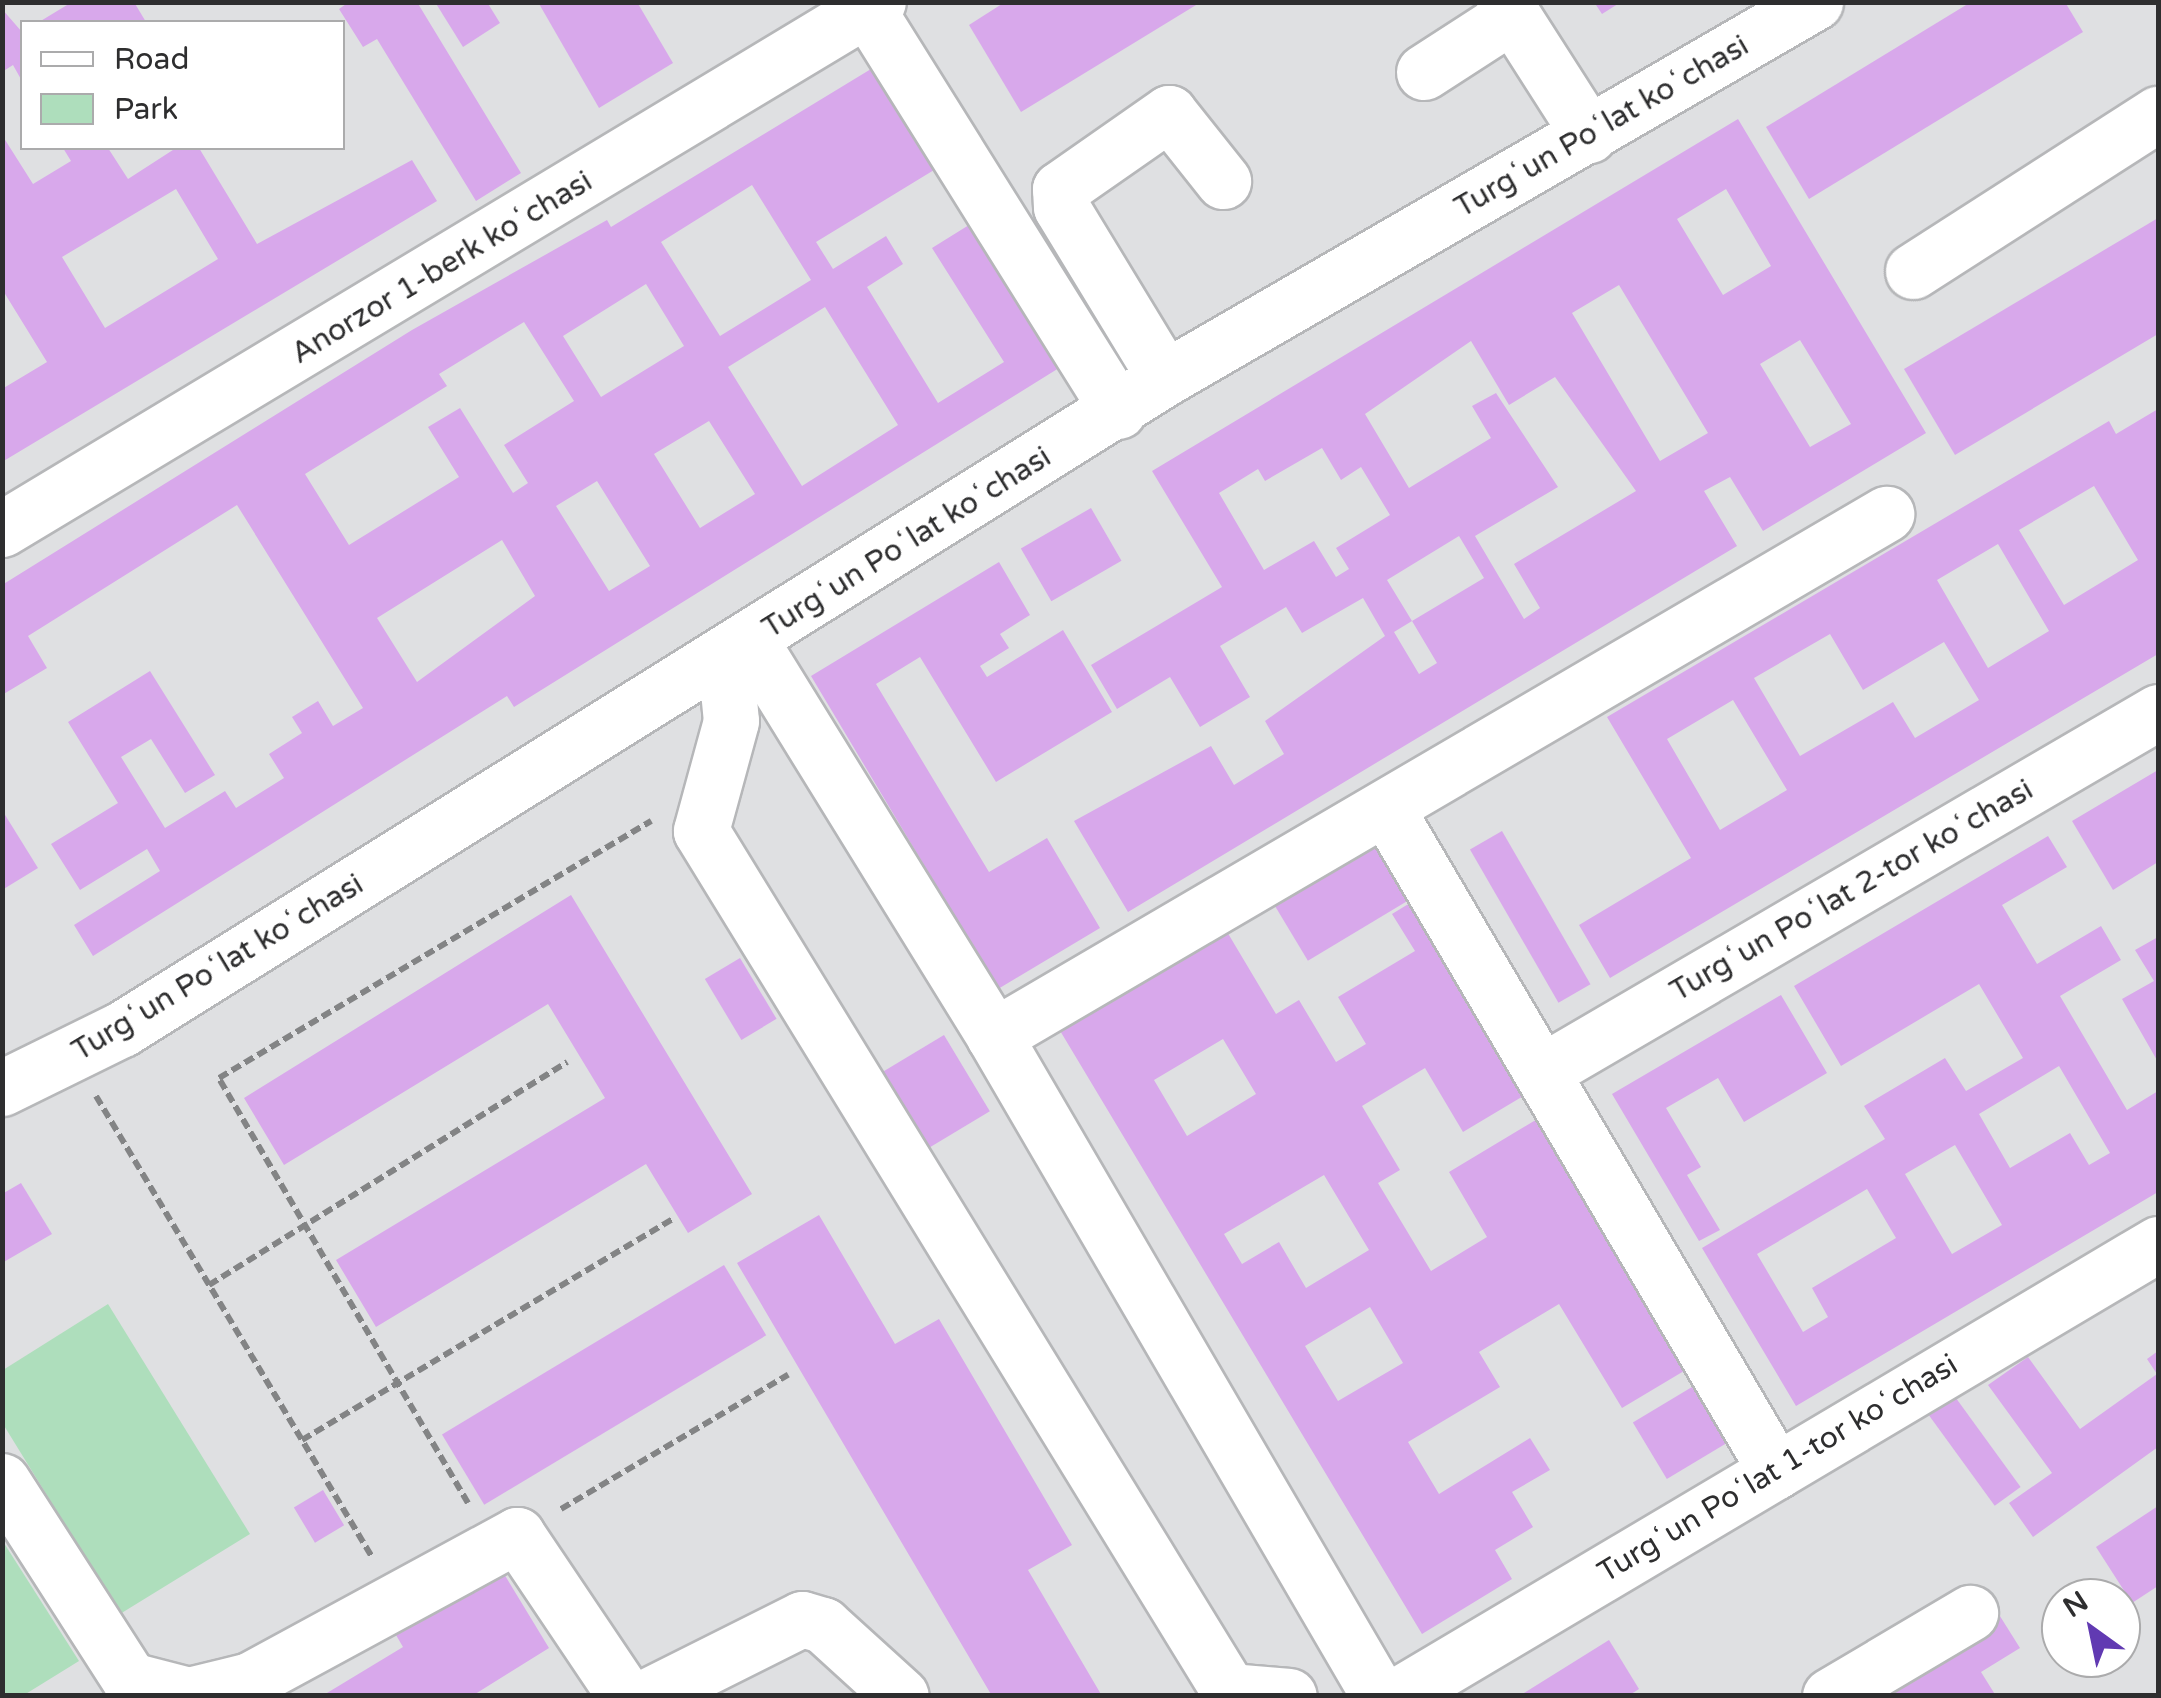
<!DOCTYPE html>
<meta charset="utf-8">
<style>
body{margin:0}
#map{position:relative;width:2161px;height:1698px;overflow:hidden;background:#dfe0e2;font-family:"Varela Round",sans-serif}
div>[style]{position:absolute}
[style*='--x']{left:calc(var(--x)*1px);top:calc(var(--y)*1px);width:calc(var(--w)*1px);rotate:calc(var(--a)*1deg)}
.green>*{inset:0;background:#aedebc}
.building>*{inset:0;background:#d8a8eb;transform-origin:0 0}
.path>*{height:6px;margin-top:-3px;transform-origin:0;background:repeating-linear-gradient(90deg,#838485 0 10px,transparent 0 15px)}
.roads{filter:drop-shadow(2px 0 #b6b7b9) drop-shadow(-2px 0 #b6b7b9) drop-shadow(0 2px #b6b7b9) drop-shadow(0 -2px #b6b7b9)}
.minor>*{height:55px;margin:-27.5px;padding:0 27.5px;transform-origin:27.5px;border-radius:27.5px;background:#fff}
span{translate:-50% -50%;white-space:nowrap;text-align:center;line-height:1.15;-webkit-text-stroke:9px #fff;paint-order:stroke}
.street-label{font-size:30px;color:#2e2e2f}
.frame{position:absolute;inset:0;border:5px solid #2e2e2f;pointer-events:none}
.legend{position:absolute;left:20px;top:20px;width:325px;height:130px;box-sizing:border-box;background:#fff;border:2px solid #ababac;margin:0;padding:12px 18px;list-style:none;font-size:30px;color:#2e2e2f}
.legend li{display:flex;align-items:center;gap:20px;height:50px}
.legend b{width:50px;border:2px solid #ababac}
.north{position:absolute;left:2041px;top:1578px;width:100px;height:100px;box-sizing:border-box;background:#fff;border:2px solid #ababac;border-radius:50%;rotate:327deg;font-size:28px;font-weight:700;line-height:40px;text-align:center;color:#2e2e2f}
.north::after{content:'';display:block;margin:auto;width:35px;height:45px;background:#613ab2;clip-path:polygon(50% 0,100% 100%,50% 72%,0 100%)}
</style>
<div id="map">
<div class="green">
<i style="clip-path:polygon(108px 1304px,250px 1534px,120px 1614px,3px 1424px,3px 1370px)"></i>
<i style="clip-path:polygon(2px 1540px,79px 1661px,24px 1695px,3px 1695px)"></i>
</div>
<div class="building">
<i style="clip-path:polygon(72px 2px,134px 2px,146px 22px,39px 22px)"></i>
<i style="clip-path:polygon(349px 2px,417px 2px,521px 173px,476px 201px,377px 39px,363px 47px,339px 9px)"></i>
<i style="clip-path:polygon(435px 2px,487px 2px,500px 23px,463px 47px)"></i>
<i style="clip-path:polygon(538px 2px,637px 2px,673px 63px,599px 108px)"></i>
<i style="clip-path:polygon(1005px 2px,1201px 2px,1021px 112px,969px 25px)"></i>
<i style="clip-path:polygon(1594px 2px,1621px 2px,1602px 14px)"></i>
<i style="clip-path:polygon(1971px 2px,2065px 2px,2083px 32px,1809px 199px,1766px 127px)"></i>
<i style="clip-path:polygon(2px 9px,22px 32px,22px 81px,13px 65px,2px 72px)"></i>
<i style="clip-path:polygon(evenodd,871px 69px,934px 170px,816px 242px,833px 269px,886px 236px,903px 264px,867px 287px,938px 403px,1004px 362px,932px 248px,977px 220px,1067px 363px,514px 707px,507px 696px,93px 956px,74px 925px,160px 871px,147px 849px,80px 890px,51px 844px,118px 803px,68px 722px,150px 671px,215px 775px,185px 793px,151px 739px,121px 757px,165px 828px,225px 791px,236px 808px,284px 778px,269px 754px,302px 733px,292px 717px,318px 701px,333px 726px,363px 708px,237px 505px,28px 636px,47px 668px,2px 695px,2px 585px,412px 330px,607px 220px,611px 227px,871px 69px,752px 185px,811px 280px,720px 336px,661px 242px,752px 185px,871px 69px,646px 284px,684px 346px,601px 397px,563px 336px,646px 284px,871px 69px,825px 307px,898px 425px,802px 486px,728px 367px,825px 307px,871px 69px,524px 322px,574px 401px,504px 445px,528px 483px,513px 493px,460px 408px,428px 427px,459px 477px,349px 545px,305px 474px,447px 386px,439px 374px,524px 322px,871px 69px,709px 421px,755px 494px,700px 528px,654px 454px,709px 421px,871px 69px,597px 481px,650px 566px,609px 591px,556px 506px,597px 481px,871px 69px,502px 540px,535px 596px,417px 682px,377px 618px,502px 540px)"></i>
<i style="clip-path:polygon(evenodd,1738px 119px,1926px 433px,1763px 531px,1730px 477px,1704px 491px,1737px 546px,1128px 912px,1074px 821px,1211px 746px,1234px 785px,1284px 754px,1265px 721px,1385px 636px,1363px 598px,1302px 633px,1286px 607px,1220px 646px,1250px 697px,1200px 727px,1170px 677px,1117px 709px,1091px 665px,1222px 587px,1152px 471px,1738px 119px,1726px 189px,1771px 266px,1723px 295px,1677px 219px,1726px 189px,1738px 119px,1619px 285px,1708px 433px,1660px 461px,1572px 313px,1619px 285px,1738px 119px,1800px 340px,1851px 424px,1810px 447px,1760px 364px,1800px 340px,1738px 119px,1471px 341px,1509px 405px,1555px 377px,1636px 491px,1514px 564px,1540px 608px,1524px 619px,1475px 536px,1558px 487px,1496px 393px,1472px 406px,1491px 438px,1409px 488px,1365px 414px,1471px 341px,1738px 119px,1322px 448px,1341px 480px,1361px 467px,1390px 515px,1336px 548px,1349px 569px,1336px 577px,1314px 541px,1264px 570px,1219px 493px,1258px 469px,1265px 481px,1322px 448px,1738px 119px,1459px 536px,1484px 578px,1412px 621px,1387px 580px,1459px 536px,1738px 119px,1412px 621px,1437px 663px,1419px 674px,1394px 632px,1412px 621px)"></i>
<i style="clip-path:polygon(evenodd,2px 135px,33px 184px,71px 161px,63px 148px,108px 148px,128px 179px,176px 148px,199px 148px,257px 244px,412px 160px,437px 201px,2px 462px,2px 389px,47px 362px,2px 289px,2px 135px,176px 189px,218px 259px,105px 328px,62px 257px,176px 189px)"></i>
<i style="clip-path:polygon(2158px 218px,2158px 334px,1955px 455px,1904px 369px)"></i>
<i style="clip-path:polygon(evenodd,2158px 409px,2158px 654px,1610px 978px,1579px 925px,1691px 858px,1607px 717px,2109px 421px,2116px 434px,2158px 409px,2094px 486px,2138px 560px,2064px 605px,2019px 530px,2094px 486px,2158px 409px,1998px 544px,2049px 631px,1988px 668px,1937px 580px,1998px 544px,2158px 409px,1830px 634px,1863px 690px,1944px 642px,1979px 700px,1915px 738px,1893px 702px,1800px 756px,1754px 678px,1830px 634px,2158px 409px,1733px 700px,1787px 790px,1720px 830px,1667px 739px,1733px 700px)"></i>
<i style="left:1091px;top:508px;width:61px;height:81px;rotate:60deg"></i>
<i style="clip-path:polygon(999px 562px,1030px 615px,1000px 634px,1009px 648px,980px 666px,987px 677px,1063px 630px,1112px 712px,996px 782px,920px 657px,876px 684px,989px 872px,1047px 838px,1100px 928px,998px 989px,811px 676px)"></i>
<i style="clip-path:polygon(2158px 770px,2158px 862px,2113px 890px,2072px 821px)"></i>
<i style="clip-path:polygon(2px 810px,38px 868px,2px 890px)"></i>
<i style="left:1502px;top:831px;width:177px;height:37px;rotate:60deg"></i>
<i style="left:1367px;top:832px;width:80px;height:117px;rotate:59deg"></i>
<i style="clip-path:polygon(evenodd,2048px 836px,2067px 867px,2002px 905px,2037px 964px,2101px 926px,2121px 960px,2060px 996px,2127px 1110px,2158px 1091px,2158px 1192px,1796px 1406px,1702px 1248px,1885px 1139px,1864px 1106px,1945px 1058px,1966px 1091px,2023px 1058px,1979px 984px,1841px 1066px,1794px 986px,2048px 836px,2059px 1066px,2110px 1153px,2089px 1165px,2070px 1133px,2010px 1168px,1979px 1114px,2059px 1066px,2048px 836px,1955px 1145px,2002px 1225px,1952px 1254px,1905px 1174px,1955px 1145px,2048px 836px,1867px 1189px,1896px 1238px,1812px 1288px,1828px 1317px,1803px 1332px,1757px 1254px,1867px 1189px)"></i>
<i style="clip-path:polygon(571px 895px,752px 1194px,688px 1233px,646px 1164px,376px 1327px,336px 1260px,605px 1098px,548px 1004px,284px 1165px,244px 1098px)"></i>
<i style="clip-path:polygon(evenodd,1410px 903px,1525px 1095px,1463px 1132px,1425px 1068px,1362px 1106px,1400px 1170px,1378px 1183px,1431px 1271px,1487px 1237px,1449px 1172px,1539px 1118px,1689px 1368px,1622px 1408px,1559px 1304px,1479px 1352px,1500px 1387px,1408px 1442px,1439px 1494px,1530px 1438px,1550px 1470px,1512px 1492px,1533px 1527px,1495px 1550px,1512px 1579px,1422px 1634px,1053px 1019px,1220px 920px,1276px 1014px,1299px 1000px,1336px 1062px,1366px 1044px,1338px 997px,1415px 951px,1392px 914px,1410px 903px,1223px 1039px,1256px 1094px,1187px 1136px,1154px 1080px,1223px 1039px,1410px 903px,1324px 1175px,1369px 1250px,1306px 1288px,1279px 1242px,1242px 1264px,1224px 1234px,1324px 1175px,1410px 903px,1370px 1307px,1403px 1363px,1338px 1401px,1305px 1346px,1370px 1307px)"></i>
<i style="clip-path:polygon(2158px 937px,2158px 1062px,2122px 999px,2154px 981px,2135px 950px)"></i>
<i style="left:740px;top:958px;width:71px;height:41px;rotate:59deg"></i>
<i style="clip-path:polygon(1781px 995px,1827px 1073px,1744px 1122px,1718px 1078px,1666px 1108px,1701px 1167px,1687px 1175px,1720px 1230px,1699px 1241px,1612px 1094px)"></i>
<i style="left:944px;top:1035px;width:89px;height:82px;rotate:59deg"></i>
<i style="clip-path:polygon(21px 1183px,52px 1234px,2px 1263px,2px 1194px)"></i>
<i style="clip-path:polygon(819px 1215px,895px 1344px,939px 1319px,1072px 1545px,1028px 1570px,1102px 1696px,992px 1696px,737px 1263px)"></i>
<i style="left:724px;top:1265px;width:82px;height:329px;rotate:59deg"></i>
<i style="clip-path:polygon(2158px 1351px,2158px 1447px,2033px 1537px,2009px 1503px,2052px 1473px,1988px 1385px,2028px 1357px,2080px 1429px,2157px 1374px,2147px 1359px)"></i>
<i style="left:1692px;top:1387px;width:66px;height:69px;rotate:59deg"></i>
<i style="left:1953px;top:1394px;width:115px;height:32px;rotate:54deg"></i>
<i style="left:323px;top:1490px;width:41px;height:34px;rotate:59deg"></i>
<i style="clip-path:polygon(2158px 1506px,2158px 1586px,2132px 1603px,2096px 1547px)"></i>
<i style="clip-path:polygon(495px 1559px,549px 1648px,472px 1696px,322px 1696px,403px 1647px,389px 1623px)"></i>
<i style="clip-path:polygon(1993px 1605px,2020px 1648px,1981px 1672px,1996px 1696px,1847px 1696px)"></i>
<i style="clip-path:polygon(1609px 1640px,1639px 1689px,1628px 1696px,1519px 1696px)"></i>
</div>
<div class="path">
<i style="--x:96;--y:1096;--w:537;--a:59.09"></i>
<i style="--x:209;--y:1285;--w:422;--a:-31.9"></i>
<i style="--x:302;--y:1440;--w:434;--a:-30.8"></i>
<i style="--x:468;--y:1503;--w:493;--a:-120.4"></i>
<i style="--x:219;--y:1078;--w:503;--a:-30.75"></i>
<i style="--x:561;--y:1509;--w:264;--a:-30.6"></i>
</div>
<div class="roads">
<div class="minor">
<i style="--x:1504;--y:2;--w:158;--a:57.4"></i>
<i style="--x:867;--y:9;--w:474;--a:58"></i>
<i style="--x:1424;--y:72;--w:105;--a:-32.9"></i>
<i style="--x:1913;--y:271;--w:291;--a:-32.7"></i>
<i style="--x:1165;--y:378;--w:200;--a:-121.3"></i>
<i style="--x:1061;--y:207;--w:18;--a:-93"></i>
<i style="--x:1060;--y:189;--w:133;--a:-34.9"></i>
<i style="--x:1169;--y:113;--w:87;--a:51.5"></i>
<i style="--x:2;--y:529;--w:1022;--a:-31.03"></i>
<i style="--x:751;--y:642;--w:463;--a:58.3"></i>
<i style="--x:994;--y:1036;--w:764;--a:59.74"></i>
<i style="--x:725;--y:659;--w:62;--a:84.5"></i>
<i style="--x:731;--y:721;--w:114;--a:105.3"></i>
<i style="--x:701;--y:831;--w:1009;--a:58.45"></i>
<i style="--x:1229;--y:1691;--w:60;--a:4.8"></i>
<i style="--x:1387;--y:810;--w:767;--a:59.52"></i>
<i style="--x:994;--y:1036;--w:1034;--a:-30.34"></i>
<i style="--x:1545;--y:1070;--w:710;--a:-30.29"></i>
<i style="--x:2;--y:1088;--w:134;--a:-26.2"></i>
<i style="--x:122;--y:1029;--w:1229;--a:-31.97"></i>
<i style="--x:1165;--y:378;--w:751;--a:-30.05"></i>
<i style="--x:2;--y:1481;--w:237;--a:57.3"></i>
<i style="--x:130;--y:1680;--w:61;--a:14.3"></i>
<i style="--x:189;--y:1695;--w:63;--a:-13.8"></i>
<i style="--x:250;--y:1680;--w:304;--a:-28.5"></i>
<i style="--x:517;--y:1535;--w:194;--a:56.1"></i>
<i style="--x:648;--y:1696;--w:172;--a:-26.6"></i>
<i style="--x:802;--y:1619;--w:22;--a:16"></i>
<i style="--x:823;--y:1625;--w:105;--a:42.3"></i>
<i style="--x:1397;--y:1696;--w:885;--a:-30.71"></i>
<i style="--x:1830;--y:1696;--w:163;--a:-30.7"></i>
</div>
</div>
<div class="street-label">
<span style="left:1602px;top:127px;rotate:-30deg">Turgʻun Poʻlat koʻchasi</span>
<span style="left:442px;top:268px;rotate:-31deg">Anorzor 1-berk koʻchasi</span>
<span style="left:907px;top:543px;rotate:-32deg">Turgʻun Poʻlat koʻchasi</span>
<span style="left:1852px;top:891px;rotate:-30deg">Turgʻun Poʻlat 2-tor koʻchasi</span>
<span style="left:218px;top:968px;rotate:-31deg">Turgʻun Poʻlat koʻchasi</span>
<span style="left:1778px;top:1469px;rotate:-31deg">Turgʻun Poʻlat 1-tor koʻchasi</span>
</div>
<div class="frame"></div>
<ul class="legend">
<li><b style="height:12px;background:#fff"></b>Road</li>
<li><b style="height:28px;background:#aedebc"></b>Park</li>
</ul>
<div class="north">N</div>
</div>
